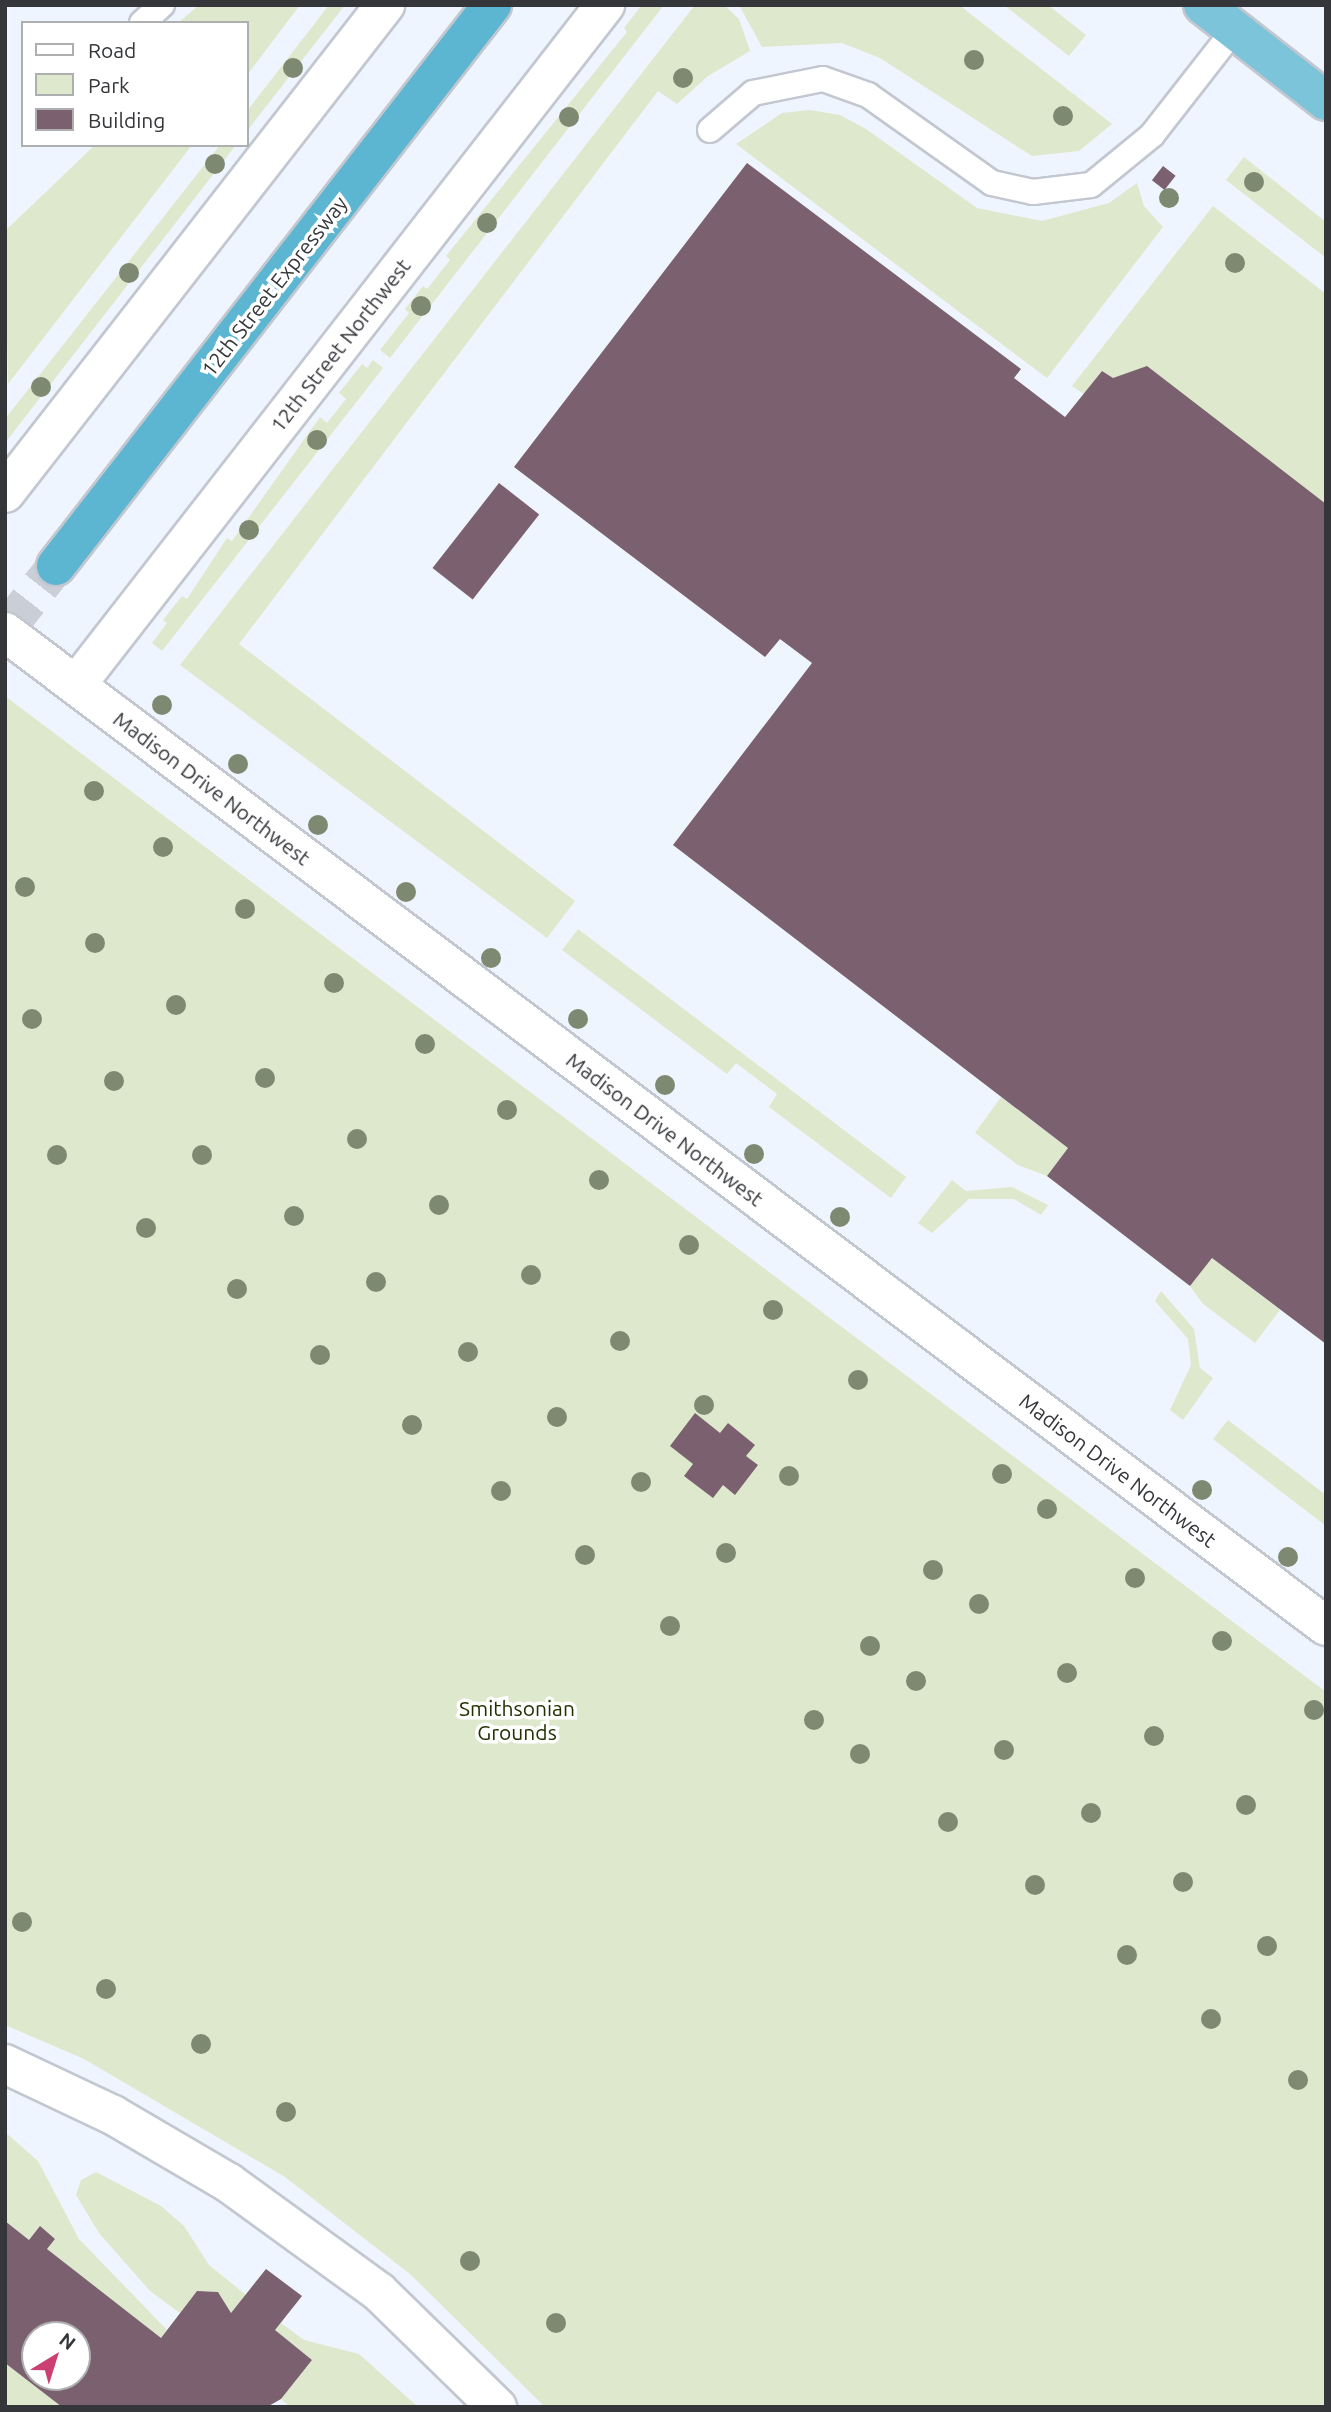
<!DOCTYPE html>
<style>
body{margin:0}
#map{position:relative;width:1331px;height:2412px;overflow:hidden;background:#eff5fe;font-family:Ubuntu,sans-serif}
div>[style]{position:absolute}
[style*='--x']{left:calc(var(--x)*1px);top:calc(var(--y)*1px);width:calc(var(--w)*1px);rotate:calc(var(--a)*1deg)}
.green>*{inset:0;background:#dde8cc}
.building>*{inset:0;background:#7b606f;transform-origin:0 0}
.motorway-tunnel>*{height:38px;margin-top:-19px;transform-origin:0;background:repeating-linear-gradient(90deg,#cacfd7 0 38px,transparent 0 57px)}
.roads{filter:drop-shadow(2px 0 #c2c7d0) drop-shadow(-2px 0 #c2c7d0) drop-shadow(0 2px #c2c7d0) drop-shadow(0 -2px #c2c7d0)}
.service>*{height:24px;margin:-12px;padding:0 12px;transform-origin:12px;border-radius:12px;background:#fff}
.tertiary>*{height:38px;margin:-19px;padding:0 19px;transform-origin:19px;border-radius:19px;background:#fff}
.trunk>*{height:38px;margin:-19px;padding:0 19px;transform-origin:19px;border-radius:19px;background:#7cc4da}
.motorway>*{height:38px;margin:-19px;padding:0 19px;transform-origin:19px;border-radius:19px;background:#5cb6d1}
.trees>*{width:20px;height:20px;margin:-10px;border-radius:50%;background:#7e8972}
span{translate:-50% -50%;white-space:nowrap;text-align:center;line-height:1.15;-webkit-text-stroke:7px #fff;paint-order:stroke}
.street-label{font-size:21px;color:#34363a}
.park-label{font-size:21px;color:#223100}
.frame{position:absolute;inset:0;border:7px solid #34363a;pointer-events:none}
.legend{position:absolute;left:21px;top:21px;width:228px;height:126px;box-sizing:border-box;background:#fff;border:2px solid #aeafb0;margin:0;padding:9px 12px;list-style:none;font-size:21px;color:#34363a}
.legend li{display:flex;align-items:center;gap:14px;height:35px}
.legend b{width:35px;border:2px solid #aeafb0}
.north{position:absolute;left:21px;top:2321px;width:70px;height:70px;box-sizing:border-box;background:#fff;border:2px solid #aeafb0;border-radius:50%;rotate:38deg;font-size:19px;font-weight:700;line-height:28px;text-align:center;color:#34363a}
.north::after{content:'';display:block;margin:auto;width:24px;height:32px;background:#cb3f72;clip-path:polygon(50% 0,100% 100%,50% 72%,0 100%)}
</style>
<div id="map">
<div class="green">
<i style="clip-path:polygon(199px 5px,300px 5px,247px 75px,247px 23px,178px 23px)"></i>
<i style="clip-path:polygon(329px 5px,345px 5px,247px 131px,247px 111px)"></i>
<i style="clip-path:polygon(648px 5px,664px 5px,390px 358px,380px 350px,409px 313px,405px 309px,423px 286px,427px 289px,450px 260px,446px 256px,627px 32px,624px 28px,641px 6px)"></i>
<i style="clip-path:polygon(695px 5px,724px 5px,739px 19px,750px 51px,708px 76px,677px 104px,658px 91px,239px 644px,575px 901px,547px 938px,180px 665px)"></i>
<i style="clip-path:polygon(739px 5px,959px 5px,1112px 124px,1079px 151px,1032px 156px,880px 58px,842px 43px,762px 47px)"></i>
<i style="clip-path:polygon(1004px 5px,1048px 5px,1086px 35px,1069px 56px)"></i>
<i style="clip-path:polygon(810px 110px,840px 115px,866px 129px,977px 208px,1042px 221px,1109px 203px,1137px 183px,1144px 206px,1163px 227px,1047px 378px,736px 144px,782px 113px)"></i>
<i style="clip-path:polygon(95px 145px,192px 145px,8px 384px,5px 231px)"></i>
<i style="clip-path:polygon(220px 145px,236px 145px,5px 443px,5px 419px)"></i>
<i style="clip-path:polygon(1244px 157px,1326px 222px,1326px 258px,1226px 180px)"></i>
<i style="clip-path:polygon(1213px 206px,1326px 294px,1326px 504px,1140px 373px,1113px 378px,1102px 371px,1084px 394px,1072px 386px)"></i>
<i style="clip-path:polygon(373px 360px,383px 368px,162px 651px,152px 643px,167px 623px,163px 620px,182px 596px,187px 599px,227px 538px,232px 541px,320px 417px,327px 423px,346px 399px,339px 393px,362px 364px,367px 368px)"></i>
<i style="clip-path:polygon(5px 696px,1326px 1692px,1326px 2407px,545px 2407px,410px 2274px,285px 2177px,84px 2059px,5px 2025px)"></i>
<i style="clip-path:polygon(578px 929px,906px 1177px,891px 1198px,769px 1107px,777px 1094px,736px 1063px,727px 1074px,562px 950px)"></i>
<i style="clip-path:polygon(1001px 1097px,1068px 1148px,1047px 1176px,1018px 1165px,975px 1133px)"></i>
<i style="clip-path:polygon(952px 1180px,966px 1191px,1012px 1187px,1048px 1205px,1041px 1215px,1014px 1199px,969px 1199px,932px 1233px,918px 1223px)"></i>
<i style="clip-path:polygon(1212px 1258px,1280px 1310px,1255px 1343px,1203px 1304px,1190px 1286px)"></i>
<i style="clip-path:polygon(1161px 1291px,1194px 1329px,1200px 1368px,1213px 1378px,1183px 1420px,1170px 1410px,1191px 1365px,1188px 1339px,1155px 1301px)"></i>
<i style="clip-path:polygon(1228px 1420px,1326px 1495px,1326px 1526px,1213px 1439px)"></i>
<i style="clip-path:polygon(5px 2132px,38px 2161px,79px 2239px,167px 2330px,161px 2338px,47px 2249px,55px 2239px,40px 2227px,29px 2240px,5px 2221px)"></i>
<i style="clip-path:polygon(96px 2172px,161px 2206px,184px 2226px,209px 2265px,246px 2295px,231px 2313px,218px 2292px,197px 2291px,180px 2313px,150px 2291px,99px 2233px,76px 2195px,81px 2180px)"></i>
<i style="clip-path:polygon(281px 2323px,304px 2340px,359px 2354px,418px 2407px,290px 2407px,281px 2399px,312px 2360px,275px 2330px)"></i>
<i style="clip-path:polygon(5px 2363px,62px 2407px,5px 2407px)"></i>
</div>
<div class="building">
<i style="clip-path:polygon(747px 163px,1021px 369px,1014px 378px,1065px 417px,1102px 371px,1113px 378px,1147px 366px,1326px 504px,1326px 1344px,1212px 1258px,1190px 1286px,1047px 1176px,1068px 1148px,673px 845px,812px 663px,780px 639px,765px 657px,514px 467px)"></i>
<i style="left:1163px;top:166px;width:16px;height:18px;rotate:38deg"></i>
<i style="left:499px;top:483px;width:51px;height:108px;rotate:38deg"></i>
<i style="clip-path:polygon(695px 1413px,720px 1433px,728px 1423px,755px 1445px,746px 1456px,758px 1465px,735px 1495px,723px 1485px,713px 1498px,684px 1476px,693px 1464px,670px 1446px)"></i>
<i style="clip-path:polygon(evenodd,5px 2221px,29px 2240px,40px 2226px,55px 2239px,47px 2249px,161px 2338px,197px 2291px,218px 2292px,231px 2313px,266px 2269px,302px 2296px,275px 2330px,312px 2360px,281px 2399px,267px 2407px,62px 2407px,5px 2363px,5px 2221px,35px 2335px,77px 2335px,77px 2377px,35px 2377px,35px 2335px)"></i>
</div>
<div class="motorway-tunnel">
<i style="--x:5;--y:631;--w:83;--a:-51.9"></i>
</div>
<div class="roads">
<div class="service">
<i style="--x:142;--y:23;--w:27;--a:-42"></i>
<i style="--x:710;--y:130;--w:57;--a:-40.7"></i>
<i style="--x:753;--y:93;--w:71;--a:-11.3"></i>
<i style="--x:823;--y:79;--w:48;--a:19.6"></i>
<i style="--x:868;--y:95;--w:152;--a:35.4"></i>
<i style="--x:992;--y:183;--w:42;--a:12.4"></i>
<i style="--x:1033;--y:192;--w:58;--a:-6.9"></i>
<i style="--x:1091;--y:185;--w:79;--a:-39.3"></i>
<i style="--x:1152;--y:135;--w:133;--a:-52"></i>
</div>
<div class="tertiary">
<i style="--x:5;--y:493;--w:619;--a:-52.09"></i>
<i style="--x:5;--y:632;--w:1653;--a:36.96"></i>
<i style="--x:76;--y:685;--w:862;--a:-52.12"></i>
<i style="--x:5;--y:2064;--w:119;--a:25.3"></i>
<i style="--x:113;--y:2115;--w:134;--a:30.4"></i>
<i style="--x:229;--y:2183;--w:185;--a:36"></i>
<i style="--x:379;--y:2292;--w:165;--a:44.3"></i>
</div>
<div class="trunk">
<i style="--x:1203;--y:5;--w:156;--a:38"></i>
</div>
<div class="motorway">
<i style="--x:56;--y:566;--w:711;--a:-52.15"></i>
</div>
</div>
<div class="trees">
<i style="left:974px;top:60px"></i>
<i style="left:293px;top:68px"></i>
<i style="left:683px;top:78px"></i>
<i style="left:1063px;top:116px"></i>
<i style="left:569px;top:117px"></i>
<i style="left:215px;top:164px"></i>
<i style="left:1254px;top:182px"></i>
<i style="left:1169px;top:198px"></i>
<i style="left:487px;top:223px"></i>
<i style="left:1235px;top:263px"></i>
<i style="left:129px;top:273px"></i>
<i style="left:421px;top:306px"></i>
<i style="left:41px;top:387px"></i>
<i style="left:317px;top:440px"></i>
<i style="left:249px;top:530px"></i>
<i style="left:162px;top:705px"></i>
<i style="left:238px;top:764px"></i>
<i style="left:94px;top:791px"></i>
<i style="left:318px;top:825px"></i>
<i style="left:163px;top:847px"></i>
<i style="left:25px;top:887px"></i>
<i style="left:406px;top:892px"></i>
<i style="left:245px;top:909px"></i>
<i style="left:95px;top:943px"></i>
<i style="left:491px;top:958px"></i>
<i style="left:334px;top:983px"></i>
<i style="left:176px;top:1005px"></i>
<i style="left:32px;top:1019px"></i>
<i style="left:578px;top:1019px"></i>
<i style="left:425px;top:1044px"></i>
<i style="left:265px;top:1078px"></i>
<i style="left:114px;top:1081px"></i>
<i style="left:665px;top:1085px"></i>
<i style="left:507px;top:1110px"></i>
<i style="left:357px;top:1139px"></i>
<i style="left:754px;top:1154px"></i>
<i style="left:57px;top:1155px"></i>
<i style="left:202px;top:1155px"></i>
<i style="left:599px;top:1180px"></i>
<i style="left:439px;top:1205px"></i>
<i style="left:294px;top:1216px"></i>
<i style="left:840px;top:1217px"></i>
<i style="left:146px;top:1228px"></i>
<i style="left:689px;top:1245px"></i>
<i style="left:531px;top:1275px"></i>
<i style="left:376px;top:1282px"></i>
<i style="left:237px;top:1289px"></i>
<i style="left:773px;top:1310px"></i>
<i style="left:620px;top:1341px"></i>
<i style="left:468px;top:1352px"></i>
<i style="left:320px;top:1355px"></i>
<i style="left:858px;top:1380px"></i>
<i style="left:704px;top:1405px"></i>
<i style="left:557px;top:1417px"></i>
<i style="left:412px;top:1425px"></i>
<i style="left:1002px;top:1474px"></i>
<i style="left:789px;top:1476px"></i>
<i style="left:641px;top:1482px"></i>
<i style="left:1202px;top:1490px"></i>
<i style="left:501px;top:1491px"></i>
<i style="left:1047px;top:1509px"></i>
<i style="left:726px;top:1553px"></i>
<i style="left:585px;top:1555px"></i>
<i style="left:1288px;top:1557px"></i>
<i style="left:933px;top:1570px"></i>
<i style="left:1135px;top:1578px"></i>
<i style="left:979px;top:1604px"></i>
<i style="left:670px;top:1626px"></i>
<i style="left:1222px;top:1641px"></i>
<i style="left:870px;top:1646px"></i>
<i style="left:1067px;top:1673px"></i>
<i style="left:916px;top:1681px"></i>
<i style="left:1314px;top:1710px"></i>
<i style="left:814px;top:1720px"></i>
<i style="left:1154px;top:1736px"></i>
<i style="left:1004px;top:1750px"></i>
<i style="left:860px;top:1754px"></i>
<i style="left:1246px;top:1805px"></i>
<i style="left:1091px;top:1813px"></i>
<i style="left:948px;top:1822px"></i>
<i style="left:1183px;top:1882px"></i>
<i style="left:1035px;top:1885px"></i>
<i style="left:22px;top:1922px"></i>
<i style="left:1267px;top:1946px"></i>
<i style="left:1127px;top:1955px"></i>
<i style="left:106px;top:1989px"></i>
<i style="left:1211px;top:2019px"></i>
<i style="left:201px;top:2044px"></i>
<i style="left:1298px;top:2080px"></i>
<i style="left:286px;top:2112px"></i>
<i style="left:470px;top:2261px"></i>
<i style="left:556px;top:2323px"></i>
</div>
<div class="street-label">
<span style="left:274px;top:286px;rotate:-52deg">12th Street Expressway</span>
<span style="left:340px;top:345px;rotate:-52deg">12th Street Northwest</span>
<span style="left:212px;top:788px;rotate:37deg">Madison Drive Northwest</span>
<span style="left:665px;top:1129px;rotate:37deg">Madison Drive Northwest</span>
<span style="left:1118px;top:1470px;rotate:37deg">Madison Drive Northwest</span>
</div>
<div class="park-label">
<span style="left:517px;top:1720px">Smithsonian<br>Grounds</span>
</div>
<div class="frame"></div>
<ul class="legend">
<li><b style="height:9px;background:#fff"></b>Road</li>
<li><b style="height:19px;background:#dde8cc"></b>Park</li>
<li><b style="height:19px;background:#7b606f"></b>Building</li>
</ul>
<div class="north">N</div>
</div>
